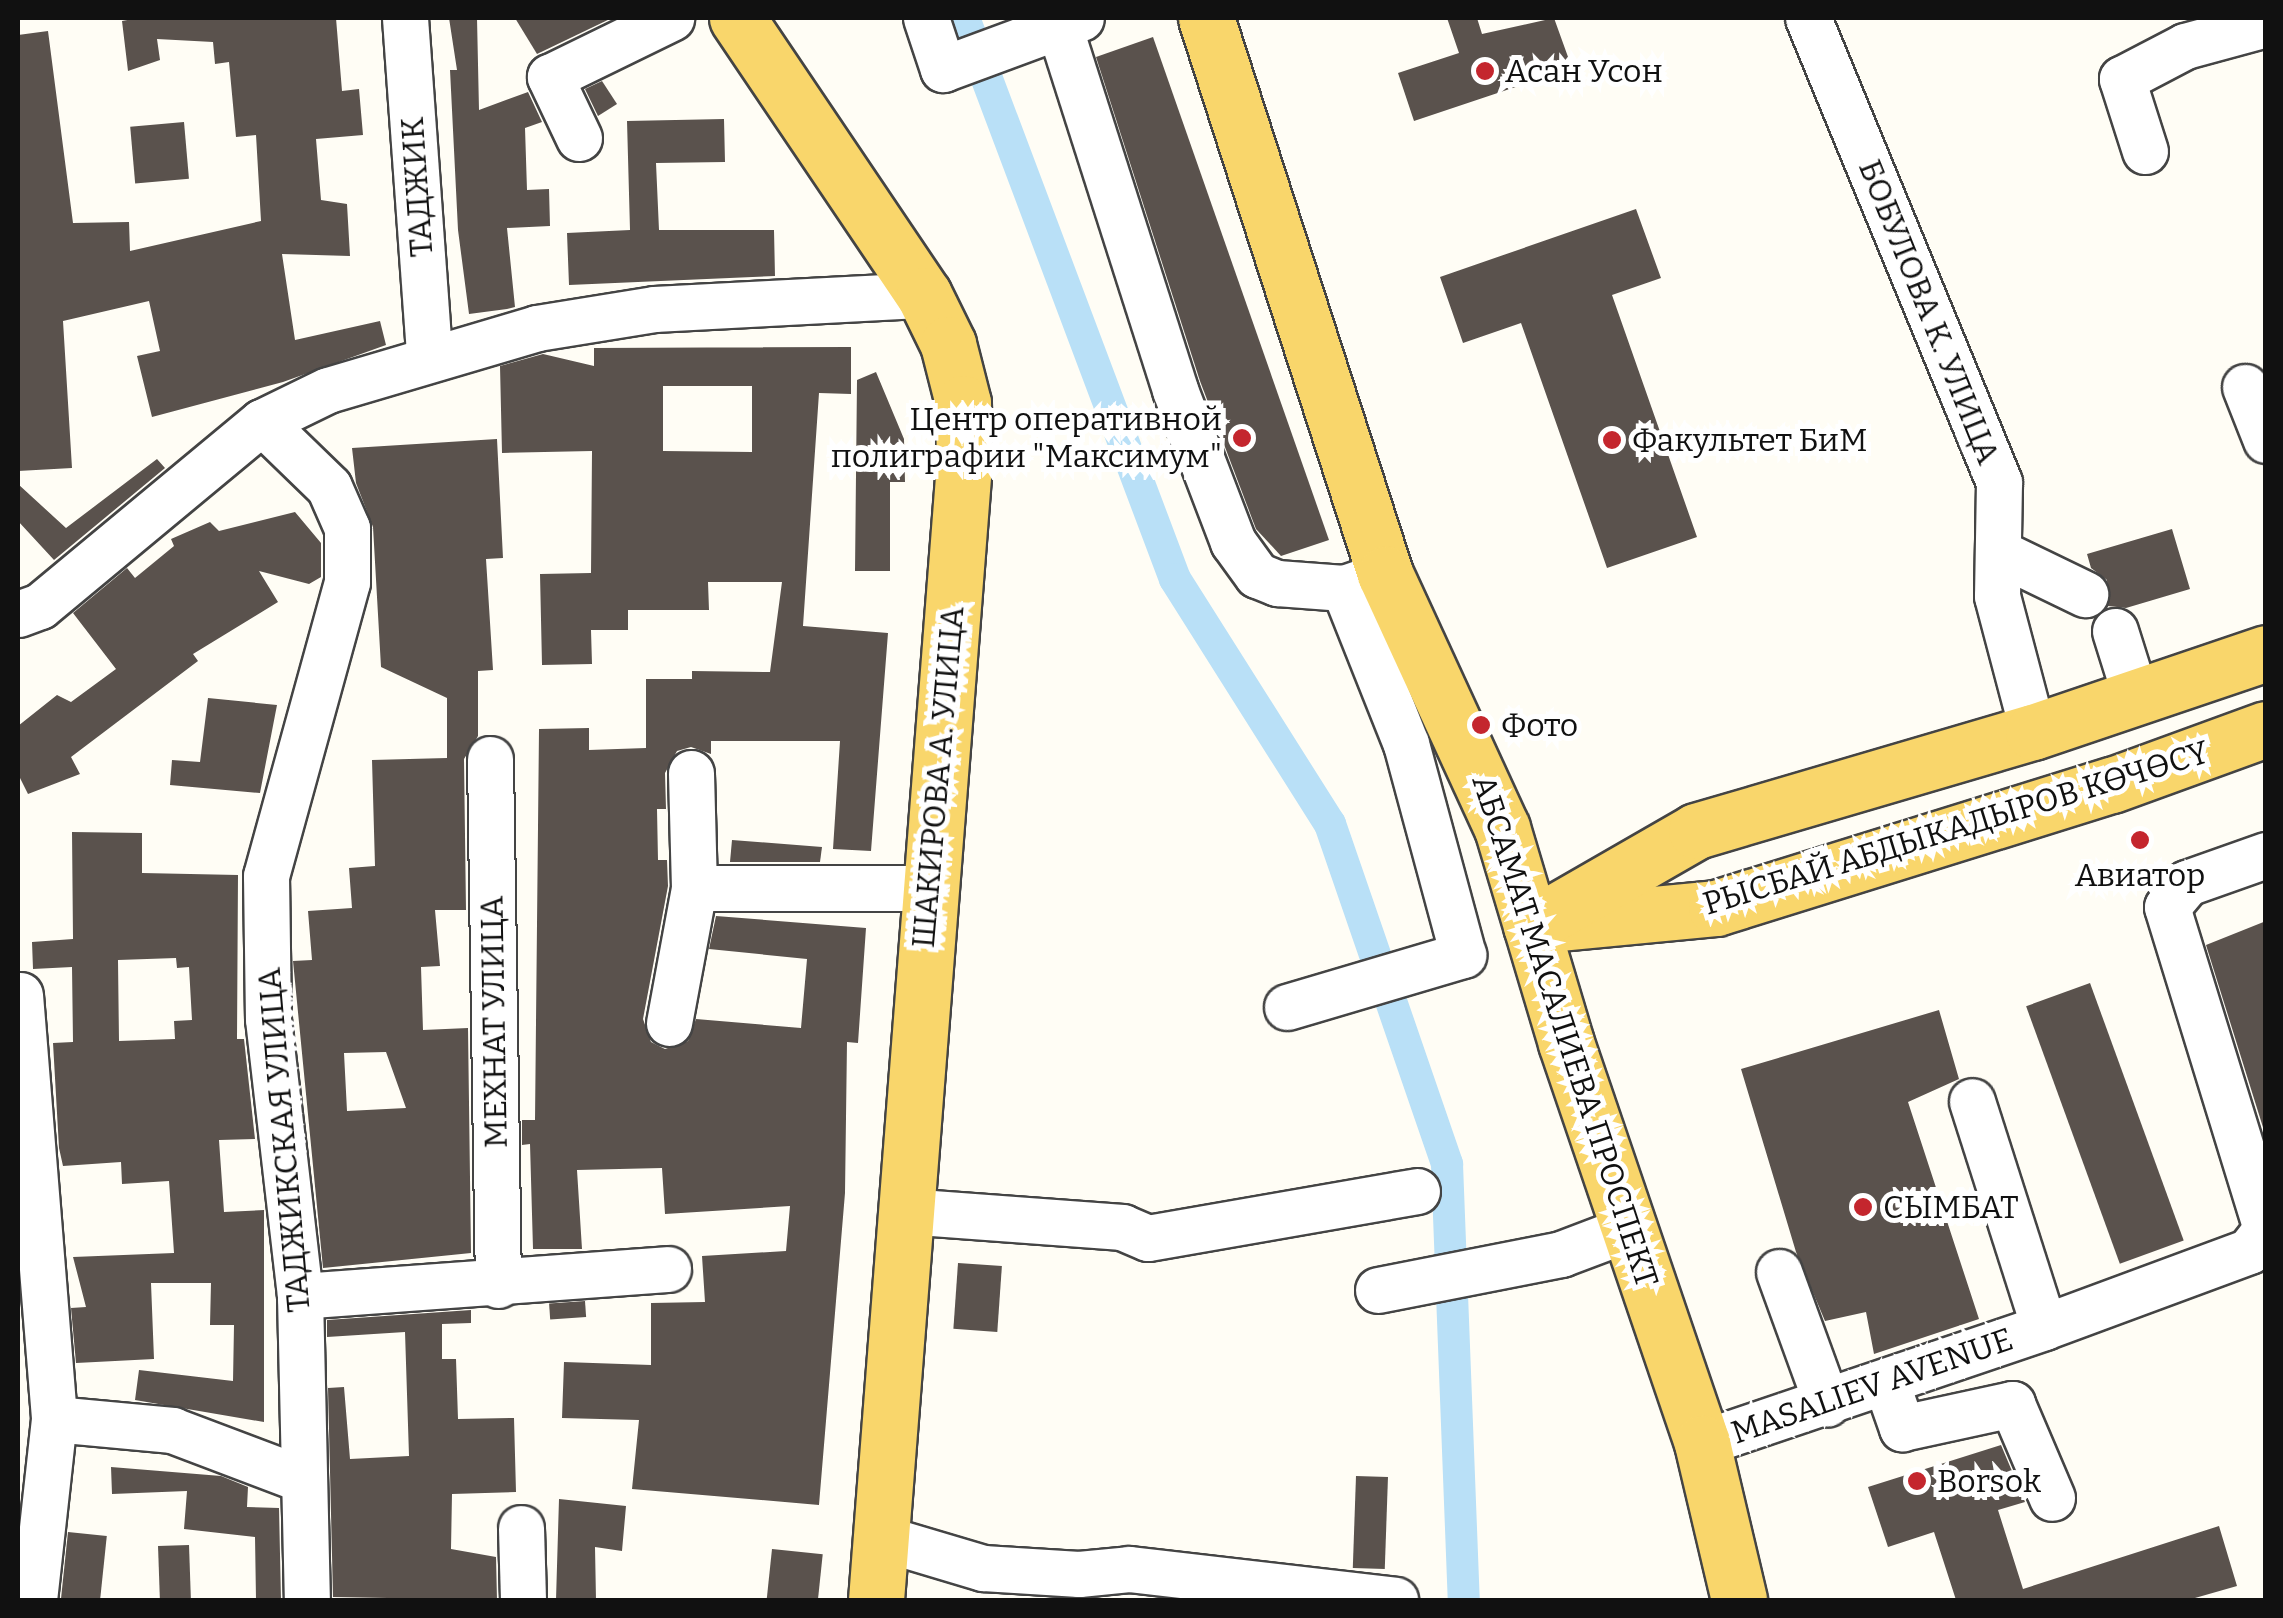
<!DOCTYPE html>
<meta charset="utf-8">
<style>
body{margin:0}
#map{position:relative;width:2283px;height:1618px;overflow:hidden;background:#fffdf5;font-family:Bitter,serif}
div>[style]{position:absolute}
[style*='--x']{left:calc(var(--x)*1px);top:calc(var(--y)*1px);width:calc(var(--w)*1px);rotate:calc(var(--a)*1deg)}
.canal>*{height:32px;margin:-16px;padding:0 16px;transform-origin:16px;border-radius:16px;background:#b9e0f7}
.building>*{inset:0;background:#5a524d;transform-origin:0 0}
.roads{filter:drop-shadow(2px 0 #444) drop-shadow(-2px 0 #444) drop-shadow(0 2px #444) drop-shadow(0 -2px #444)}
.minor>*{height:45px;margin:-22.5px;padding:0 22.5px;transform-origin:22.5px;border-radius:22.5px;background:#fff}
.major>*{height:55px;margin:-27.5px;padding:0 27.5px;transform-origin:27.5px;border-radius:27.5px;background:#f9d66b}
.dots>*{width:28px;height:28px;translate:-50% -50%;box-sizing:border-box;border:5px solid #fff;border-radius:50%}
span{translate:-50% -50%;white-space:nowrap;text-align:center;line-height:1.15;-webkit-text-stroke:10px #fff;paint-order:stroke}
.poi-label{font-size:32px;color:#111}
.left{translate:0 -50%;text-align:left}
.right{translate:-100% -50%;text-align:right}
.street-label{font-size:32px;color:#111}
.frame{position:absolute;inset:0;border:20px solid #111;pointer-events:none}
</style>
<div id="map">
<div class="canal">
<i style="--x:964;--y:18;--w:599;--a:69.39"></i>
<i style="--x:1175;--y:579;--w:290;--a:57.7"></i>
<i style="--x:1330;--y:824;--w:360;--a:71"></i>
<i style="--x:1447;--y:1164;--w:436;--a:87.8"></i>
</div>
<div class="building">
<i style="clip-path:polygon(138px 18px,336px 18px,342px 91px,359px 89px,363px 135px,316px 139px,321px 200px,347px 204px,350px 256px,282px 254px,295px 340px,380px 321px,386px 345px,283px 382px,152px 417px,137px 356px,160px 351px,149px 301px,63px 321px,72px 468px,18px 471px,18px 35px,48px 31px,73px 223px,129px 222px,130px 251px,261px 221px,256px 135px,236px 137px,229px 62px,215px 64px,213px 42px,157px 39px,160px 60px,128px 71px,122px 21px)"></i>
<i style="clip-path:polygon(449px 18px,477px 18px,479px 110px,528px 92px,542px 122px,525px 128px,527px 190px,549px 189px,550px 226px,507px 228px,515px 307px,507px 309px,469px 314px,458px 230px,450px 70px,457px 70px)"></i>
<i style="clip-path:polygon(515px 18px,612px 18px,537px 54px)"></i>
<i style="clip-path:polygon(1447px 18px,1477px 18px,1482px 34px,1554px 18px,1572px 68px,1414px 121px,1398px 73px,1459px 53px)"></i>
<i style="clip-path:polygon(1153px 37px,1329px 540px,1281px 556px,1256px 529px,1200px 381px,1096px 57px)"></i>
<i style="clip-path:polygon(602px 81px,617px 104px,598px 116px,585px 89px)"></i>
<i style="clip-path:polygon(724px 119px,725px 162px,656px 163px,659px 230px,774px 230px,775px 276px,569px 285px,567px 233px,630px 230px,627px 121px)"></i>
<i style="left:184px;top:122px;width:57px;height:54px;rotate:85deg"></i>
<i style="clip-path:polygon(1636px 209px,1661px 278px,1612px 295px,1697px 537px,1607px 568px,1521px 323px,1463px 343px,1440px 277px)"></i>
<i style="clip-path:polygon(evenodd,851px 347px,851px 394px,819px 393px,803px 626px,888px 633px,871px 851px,833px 849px,840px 741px,711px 741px,711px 754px,691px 747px,677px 751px,665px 773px,666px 809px,657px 809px,658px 860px,667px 860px,668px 886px,643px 1019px,651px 1042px,665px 1049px,688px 1041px,696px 1019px,801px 1028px,807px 959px,709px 949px,716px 916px,866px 928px,858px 1043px,847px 1042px,845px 1193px,819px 1505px,632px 1489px,639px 1420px,562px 1418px,564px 1362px,651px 1365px,651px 1303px,705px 1302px,702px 1256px,786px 1251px,790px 1206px,665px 1214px,662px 1168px,577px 1170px,582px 1249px,533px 1249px,530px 1144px,522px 1145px,522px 1120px,535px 1120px,539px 729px,589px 728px,589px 750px,646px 748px,646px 679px,692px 679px,692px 671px,770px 672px,782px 582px,708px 582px,709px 610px,628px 610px,628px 630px,591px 630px,592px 664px,542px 665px,540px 574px,591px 573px,592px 451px,502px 453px,500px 366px,543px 354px,594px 366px,594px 348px,851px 347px,663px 386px,752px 386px,752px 452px,663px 451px,663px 386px)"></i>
<i style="clip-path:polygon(876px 372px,904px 439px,905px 482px,890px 482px,890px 571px,855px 571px,857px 380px)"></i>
<i style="clip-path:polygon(evenodd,497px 439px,503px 558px,486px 559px,493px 670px,478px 671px,478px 736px,464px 759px,466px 910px,435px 910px,440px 966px,421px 967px,423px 1030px,468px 1028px,471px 1253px,323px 1268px,293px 961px,312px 960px,308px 911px,352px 908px,349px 868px,375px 866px,372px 760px,447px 758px,447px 698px,381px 667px,373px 527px,356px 483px,352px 448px,497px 439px,386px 1052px,406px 1108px,347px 1111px,344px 1053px,386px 1052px)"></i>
<i style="clip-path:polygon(157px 459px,165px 468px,54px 560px,18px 521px,18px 484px,66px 528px)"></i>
<i style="clip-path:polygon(295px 512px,321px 543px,321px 577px,309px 584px,259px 571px,278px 602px,193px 654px,198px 661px,71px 757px,80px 774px,28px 794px,18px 774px,18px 726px,57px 695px,71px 702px,116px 669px,73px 613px,127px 568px,135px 578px,174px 546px,171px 539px,210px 522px,219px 531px)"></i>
<i style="clip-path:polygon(2172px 529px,2190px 589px,2126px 608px,2108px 606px,2107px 580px,2091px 568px,2087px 554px)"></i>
<i style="clip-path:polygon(208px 698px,277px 705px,260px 793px,170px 785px,172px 760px,200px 762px)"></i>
<i style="clip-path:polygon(evenodd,72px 832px,142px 833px,142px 873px,238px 875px,237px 1039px,244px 1039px,255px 1139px,219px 1140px,224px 1212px,264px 1210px,264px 1422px,135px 1400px,139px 1370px,233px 1381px,234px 1325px,210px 1325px,211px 1283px,151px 1283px,154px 1359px,76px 1363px,71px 1308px,86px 1307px,73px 1257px,174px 1253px,169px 1181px,122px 1184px,121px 1162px,63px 1166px,59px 1148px,53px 1043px,73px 1042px,72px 967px,33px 969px,32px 942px,73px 939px,72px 832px,176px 958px,177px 968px,189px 967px,192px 1020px,174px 1021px,175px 1039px,119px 1041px,118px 960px,176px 958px)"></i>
<i style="clip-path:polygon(732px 840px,822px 847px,820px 862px,730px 862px)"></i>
<i style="clip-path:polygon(2266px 921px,2266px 1137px,2206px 945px)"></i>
<i style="left:2090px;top:983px;width:274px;height:68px;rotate:70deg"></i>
<i style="clip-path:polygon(1939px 1010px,1959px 1079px,1908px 1102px,1979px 1319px,1874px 1354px,1866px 1312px,1825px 1321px,1796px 1252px,1741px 1069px)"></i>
<i style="left:958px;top:1263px;width:44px;height:66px;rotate:4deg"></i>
<i style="left:585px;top:1301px;width:16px;height:36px;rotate:86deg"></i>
<i style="clip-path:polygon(471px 1310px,471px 1323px,442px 1324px,442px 1359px,456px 1359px,458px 1419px,514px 1418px,516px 1492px,452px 1494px,451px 1549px,496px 1557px,497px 1600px,333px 1597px,328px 1388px,344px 1387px,350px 1459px,409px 1456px,405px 1332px,327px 1337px,327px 1320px)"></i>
<i style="clip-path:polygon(2001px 1445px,2025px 1502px,1998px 1510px,2023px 1589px,2219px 1526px,2237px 1586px,2188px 1600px,1956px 1600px,1934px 1532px,1888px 1547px,1868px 1487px)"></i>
<i style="clip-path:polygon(111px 1467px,221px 1476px,248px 1487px,247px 1507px,279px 1508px,281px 1600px,256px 1600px,255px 1537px,184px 1529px,187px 1491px,112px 1494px)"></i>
<i style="left:1356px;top:1476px;width:32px;height:92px;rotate:2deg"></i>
<i style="clip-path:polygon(559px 1499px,626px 1506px,622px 1551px,595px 1547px,596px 1600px,556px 1600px)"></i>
<i style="left:68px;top:1532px;width:39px;height:68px;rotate:6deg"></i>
<i style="left:189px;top:1545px;width:55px;height:31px;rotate:88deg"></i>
<i style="left:772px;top:1549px;width:51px;height:51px;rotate:6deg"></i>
</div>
<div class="roads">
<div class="minor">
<i style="--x:405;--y:18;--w:339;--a:85.9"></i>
<i style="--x:926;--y:18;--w:54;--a:71.6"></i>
<i style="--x:943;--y:69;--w:147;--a:-20.3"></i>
<i style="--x:1808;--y:18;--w:502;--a:67.63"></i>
<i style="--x:1999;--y:482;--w:114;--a:91"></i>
<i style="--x:1997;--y:596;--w:141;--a:75.2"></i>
<i style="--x:1059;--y:26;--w:382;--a:72.3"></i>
<i style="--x:1175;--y:390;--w:163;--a:69.1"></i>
<i style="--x:1233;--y:542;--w:41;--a:54"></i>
<i style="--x:1257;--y:575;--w:22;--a:22"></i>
<i style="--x:1277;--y:583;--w:67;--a:4.3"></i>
<i style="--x:1344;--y:588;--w:43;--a:-18.9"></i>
<i style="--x:579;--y:138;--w:68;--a:-115.4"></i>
<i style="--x:550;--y:77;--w:135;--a:-26"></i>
<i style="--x:2145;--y:151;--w:76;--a:-107.7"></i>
<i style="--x:2122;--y:79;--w:71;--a:-27.6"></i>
<i style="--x:2185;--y:46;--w:84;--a:-15.2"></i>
<i style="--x:2245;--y:387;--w:57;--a:68.4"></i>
<i style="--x:262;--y:422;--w:93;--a:44.1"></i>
<i style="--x:329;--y:487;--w:45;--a:66.3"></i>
<i style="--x:347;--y:528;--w:54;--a:90"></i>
<i style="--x:347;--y:582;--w:305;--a:105.4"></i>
<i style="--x:266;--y:876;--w:143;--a:89.2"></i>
<i style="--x:268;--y:1019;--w:279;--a:83.4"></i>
<i style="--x:300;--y:1296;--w:304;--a:88.7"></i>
<i style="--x:1998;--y:552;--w:97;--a:25.8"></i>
<i style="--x:18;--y:614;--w:23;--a:-20"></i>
<i style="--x:40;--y:606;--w:288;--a:-39.7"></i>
<i style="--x:262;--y:422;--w:73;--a:-25.9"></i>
<i style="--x:328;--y:390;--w:218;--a:-16.5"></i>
<i style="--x:537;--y:328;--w:119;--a:-9.2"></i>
<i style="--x:654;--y:309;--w:270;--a:-3"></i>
<i style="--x:2115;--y:631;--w:70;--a:72.6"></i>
<i style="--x:490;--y:759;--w:526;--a:89.13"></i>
<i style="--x:2266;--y:855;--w:84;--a:160.5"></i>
<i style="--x:2187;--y:883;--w:31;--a:130"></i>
<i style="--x:2167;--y:907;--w:336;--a:72.9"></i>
<i style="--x:694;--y:888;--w:234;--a:0"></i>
<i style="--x:20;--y:995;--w:425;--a:85.4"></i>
<i style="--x:54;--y:1419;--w:182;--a:96.3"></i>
<i style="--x:1287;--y:1007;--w:184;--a:-16.5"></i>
<i style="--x:1463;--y:955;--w:219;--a:-105.1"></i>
<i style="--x:1406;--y:744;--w:168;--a:-111.7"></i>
<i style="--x:669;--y:1023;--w:137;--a:-79.5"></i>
<i style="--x:694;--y:888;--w:115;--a:-91.5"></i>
<i style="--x:905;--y:1211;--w:218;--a:4.2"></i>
<i style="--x:1122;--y:1227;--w:28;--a:23"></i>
<i style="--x:1148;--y:1238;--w:273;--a:-9.9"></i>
<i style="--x:1779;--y:1272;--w:140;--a:70"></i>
<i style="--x:1378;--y:1290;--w:187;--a:-11.1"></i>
<i style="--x:1561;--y:1254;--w:71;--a:-20.7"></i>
<i style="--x:300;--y:1296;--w:369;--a:-4.2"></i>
<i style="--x:2044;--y:1327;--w:219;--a:-20.3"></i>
<i style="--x:2249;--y:1251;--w:28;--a:-52"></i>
<i style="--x:1887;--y:1385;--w:46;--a:70.8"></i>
<i style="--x:1902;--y:1428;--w:113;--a:-12.3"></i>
<i style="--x:2012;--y:1404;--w:102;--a:66.9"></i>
<i style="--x:54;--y:1419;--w:119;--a:5.3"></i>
<i style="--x:172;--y:1430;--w:141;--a:20.7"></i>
<i style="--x:1702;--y:1443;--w:361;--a:-18.7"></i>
<i style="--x:2044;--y:1327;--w:237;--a:-107.7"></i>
<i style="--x:521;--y:1528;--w:72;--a:88.4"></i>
<i style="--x:879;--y:1537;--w:109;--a:16.6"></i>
<i style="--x:983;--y:1568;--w:96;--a:3.6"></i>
<i style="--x:1079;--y:1574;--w:50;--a:-5.7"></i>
<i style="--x:1129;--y:1569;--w:268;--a:6.6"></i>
</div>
<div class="major">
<i style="--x:737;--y:18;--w:334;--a:56"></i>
<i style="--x:924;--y:295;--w:55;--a:63.9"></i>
<i style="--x:948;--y:344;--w:61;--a:75.7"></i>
<i style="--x:963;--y:403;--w:61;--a:89.1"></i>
<i style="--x:964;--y:464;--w:1139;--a:94.43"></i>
<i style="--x:1206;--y:18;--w:584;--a:72.15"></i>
<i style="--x:1385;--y:574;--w:280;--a:65.3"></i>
<i style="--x:1502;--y:828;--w:224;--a:73.4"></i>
<i style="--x:1566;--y:1043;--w:422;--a:71.2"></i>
<i style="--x:1702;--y:1443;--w:161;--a:76.7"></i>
<i style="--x:1549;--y:924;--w:168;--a:-5.5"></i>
<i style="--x:1716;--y:908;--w:415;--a:-17.3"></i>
<i style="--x:2112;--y:785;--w:164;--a:-20"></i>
<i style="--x:1531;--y:926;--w:190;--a:-29.9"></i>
<i style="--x:1696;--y:831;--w:351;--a:-16.4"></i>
<i style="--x:2033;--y:732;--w:246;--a:-18.7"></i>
</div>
</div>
<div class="dots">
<i style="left:1485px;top:71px;background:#c4262e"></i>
<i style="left:1242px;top:438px;background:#c4262e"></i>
<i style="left:1612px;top:440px;background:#c4262e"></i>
<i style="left:1481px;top:725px;background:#c4262e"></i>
<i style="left:2140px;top:840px;background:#c4262e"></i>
<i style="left:1863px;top:1207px;background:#c4262e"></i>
<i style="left:1917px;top:1481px;background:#c4262e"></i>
</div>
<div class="poi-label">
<span class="left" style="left:1505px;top:71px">Асан Усон</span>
<span class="right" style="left:1222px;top:438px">Центр оперативной<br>полиграфии "Максимум"</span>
<span class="left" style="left:1632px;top:440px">Факультет БиМ</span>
<span class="left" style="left:1501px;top:725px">Фото</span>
<span style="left:2140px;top:875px">Авиатор</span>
<span class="left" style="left:1883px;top:1207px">СЫМБАТ</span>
<span class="left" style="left:1937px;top:1481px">Borsok</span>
</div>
<div class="street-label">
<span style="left:417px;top:187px;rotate:-94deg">ТАДЖИК</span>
<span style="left:1929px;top:312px;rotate:68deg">БОБУЛОВА К. УЛИЦА</span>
<span style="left:938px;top:777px;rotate:-85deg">ШАКИРОВА А. УЛИЦА</span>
<span style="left:1956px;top:828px;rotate:-17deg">РЫСБАЙ АБДЫКАДЫРОВ КӨЧӨСҮ</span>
<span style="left:494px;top:1022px;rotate:-91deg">МЕХНАТ УЛИЦА</span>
<span style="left:1565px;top:1031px;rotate:72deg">АБСАМАТ МАСАЛИЕВА ПРОСПЕКТ</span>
<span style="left:284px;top:1140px;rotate:-95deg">ТАДЖИКСКАЯ УЛИЦА</span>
<span style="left:1872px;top:1386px;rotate:-19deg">MASALIEV AVENUE</span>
</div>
<div class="frame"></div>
</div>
